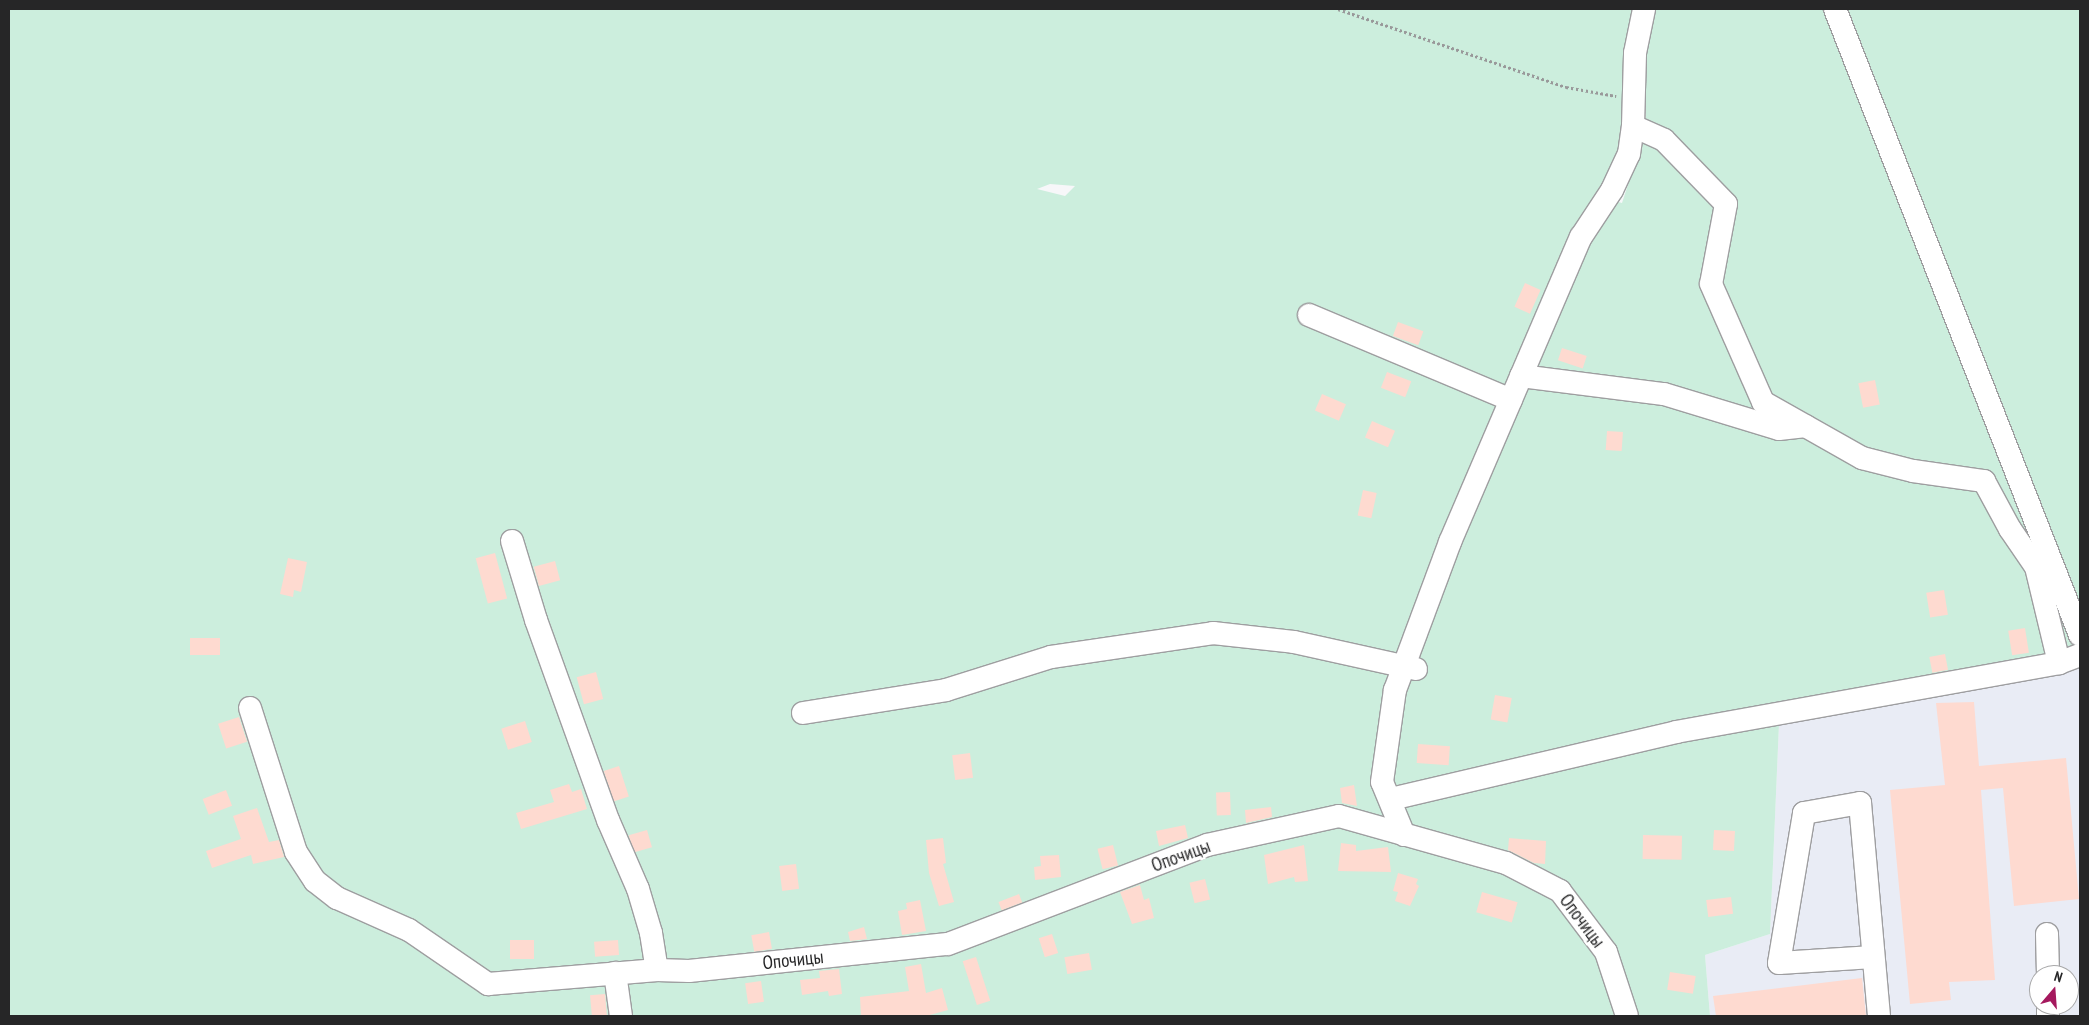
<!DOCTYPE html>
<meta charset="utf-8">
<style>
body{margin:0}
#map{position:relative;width:2089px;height:1025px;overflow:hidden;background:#f7f7f9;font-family:"PT Sans Narrow",sans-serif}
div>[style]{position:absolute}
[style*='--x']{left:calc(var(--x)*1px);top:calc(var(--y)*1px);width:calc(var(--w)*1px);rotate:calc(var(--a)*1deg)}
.built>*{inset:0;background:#e9ecf5}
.green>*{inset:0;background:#ced}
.building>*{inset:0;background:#fedad0;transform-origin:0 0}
.path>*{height:3px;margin-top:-1.5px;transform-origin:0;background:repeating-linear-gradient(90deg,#99999a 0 2.5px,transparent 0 5px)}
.roads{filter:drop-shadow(1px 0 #9e9ea0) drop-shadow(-1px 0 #9e9ea0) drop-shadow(0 1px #9e9ea0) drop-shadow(0 -1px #9e9ea0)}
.minor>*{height:22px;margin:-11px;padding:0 11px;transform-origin:11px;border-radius:11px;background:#fff}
span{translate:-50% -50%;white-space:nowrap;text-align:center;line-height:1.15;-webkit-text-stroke:5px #fff;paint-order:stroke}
.street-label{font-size:19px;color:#262627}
.frame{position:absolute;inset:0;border:10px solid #262627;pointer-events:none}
.north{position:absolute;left:2029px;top:965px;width:50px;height:50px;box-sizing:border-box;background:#fff;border:1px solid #a8a8a9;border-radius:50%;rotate:18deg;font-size:14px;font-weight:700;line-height:20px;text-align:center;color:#262627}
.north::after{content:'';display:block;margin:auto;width:18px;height:22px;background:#a5195e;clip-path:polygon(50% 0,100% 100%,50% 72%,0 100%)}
</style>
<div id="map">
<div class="built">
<i style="clip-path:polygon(evenodd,2080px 649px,2080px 1016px,1710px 1016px,1705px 955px,1770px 934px,1779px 724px,2080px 649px,2039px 975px,2069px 975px,2069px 1005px,2039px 1005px,2039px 975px)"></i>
</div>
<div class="green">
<i style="clip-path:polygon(evenodd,9px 9px,1635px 9px,1626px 140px,1600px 197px,1622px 203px,1641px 145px,1646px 113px,1643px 53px,1653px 9px,2080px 9px,2080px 649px,1779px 724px,1770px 934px,1705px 955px,1710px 1016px,9px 1016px,9px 9px,1050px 184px,1075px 186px,1065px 196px,1037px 189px,1050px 184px)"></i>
</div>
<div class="building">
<i style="left:1525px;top:283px;width:17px;height:26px;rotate:24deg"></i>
<i style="left:1398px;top:322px;width:27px;height:15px;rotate:20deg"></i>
<i style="left:1562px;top:348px;width:26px;height:13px;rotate:18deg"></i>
<i style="left:1387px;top:372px;width:26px;height:17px;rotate:21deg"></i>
<i style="left:1875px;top:380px;width:25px;height:17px;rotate:79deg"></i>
<i style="left:1322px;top:394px;width:26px;height:18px;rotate:23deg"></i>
<i style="left:1372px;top:421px;width:25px;height:18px;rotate:23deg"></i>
<i style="left:1607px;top:431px;width:16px;height:19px;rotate:4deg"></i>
<i style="left:1363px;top:490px;width:14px;height:26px;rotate:12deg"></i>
<i style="left:495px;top:553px;width:47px;height:20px;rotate:75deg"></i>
<i style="clip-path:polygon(288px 558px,307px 562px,301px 592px,294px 590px,293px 597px,280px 594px)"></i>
<i style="left:555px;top:561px;width:20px;height:22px;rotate:75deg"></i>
<i style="left:1944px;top:590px;width:25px;height:18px;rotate:81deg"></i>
<i style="left:2025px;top:628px;width:25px;height:17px;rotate:81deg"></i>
<i style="left:190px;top:638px;width:30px;height:17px"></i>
<i style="left:1945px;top:654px;width:16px;height:16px;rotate:79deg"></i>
<i style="left:596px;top:672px;width:28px;height:20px;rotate:75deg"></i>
<i style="left:1495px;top:695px;width:17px;height:25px;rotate:10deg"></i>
<i style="clip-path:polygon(1974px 702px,1979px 766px,2066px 758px,2079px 899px,2014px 906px,2003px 788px,1981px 790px,1995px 980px,1949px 982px,1951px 1000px,1910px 1004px,1890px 790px,1945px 785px,1936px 703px)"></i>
<i style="left:239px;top:717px;width:26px;height:22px;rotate:72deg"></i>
<i style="left:525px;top:721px;width:22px;height:25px;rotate:72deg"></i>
<i style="left:1418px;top:744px;width:32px;height:19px;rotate:4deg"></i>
<i style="left:970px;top:753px;width:25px;height:18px;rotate:83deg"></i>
<i style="left:619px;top:766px;width:32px;height:16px;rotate:72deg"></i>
<i style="clip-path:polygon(569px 784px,572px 792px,581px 789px,587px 809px,521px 829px,516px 813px,554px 802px,550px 790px)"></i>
<i style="clip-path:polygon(1354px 785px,1357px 806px,1342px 803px,1340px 788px)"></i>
<i style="left:226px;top:790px;width:17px;height:25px;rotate:69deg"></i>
<i style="left:1230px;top:792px;width:23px;height:14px;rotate:88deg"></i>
<i style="clip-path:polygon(1271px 807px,1272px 817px,1246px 823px,1245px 810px)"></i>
<i style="clip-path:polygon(257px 808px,269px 842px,279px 840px,284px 857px,253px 864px,251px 855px,212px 868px,206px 851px,241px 839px,233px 816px)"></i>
<i style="clip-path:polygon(1185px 825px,1188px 838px,1159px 846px,1156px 831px)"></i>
<i style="left:647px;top:830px;width:18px;height:19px;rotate:74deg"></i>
<i style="left:1714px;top:830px;width:21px;height:20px;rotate:3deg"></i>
<i style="left:1643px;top:835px;width:39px;height:24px;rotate:1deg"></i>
<i style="clip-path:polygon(943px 838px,946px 863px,943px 864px,954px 902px,939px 906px,929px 873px,926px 840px)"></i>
<i style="clip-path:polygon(1509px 838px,1546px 841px,1545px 864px,1534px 863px,1508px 850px)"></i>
<i style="clip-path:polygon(1341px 843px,1356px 845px,1356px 851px,1388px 847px,1391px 872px,1338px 871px)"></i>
<i style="left:1113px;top:845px;width:21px;height:16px;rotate:76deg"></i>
<i style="clip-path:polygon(1304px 845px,1308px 881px,1295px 882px,1294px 877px,1268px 884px,1264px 855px)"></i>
<i style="clip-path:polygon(1059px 855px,1061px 877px,1035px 880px,1034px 867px,1041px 866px,1040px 856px)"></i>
<i style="left:796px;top:864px;width:25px;height:17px;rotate:83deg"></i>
<i style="clip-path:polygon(1398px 873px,1418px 879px,1416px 884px,1419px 886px,1410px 906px,1395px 901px,1398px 892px,1393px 891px)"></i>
<i style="left:1205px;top:879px;width:21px;height:16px;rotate:76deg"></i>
<i style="clip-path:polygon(1140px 885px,1144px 900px,1149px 898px,1154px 918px,1132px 924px,1120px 892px)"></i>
<i style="left:1482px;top:892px;width:37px;height:21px;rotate:16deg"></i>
<i style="left:1019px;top:894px;width:9px;height:22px;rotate:69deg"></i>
<i style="left:1731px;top:897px;width:17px;height:25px;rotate:83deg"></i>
<i style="clip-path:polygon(920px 900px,926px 931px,902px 935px,898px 911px,907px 909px,906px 903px)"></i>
<i style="clip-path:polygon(864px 927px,867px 939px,850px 941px,848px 932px)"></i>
<i style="left:769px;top:932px;width:17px;height:18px;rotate:80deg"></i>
<i style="left:1052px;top:934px;width:20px;height:14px;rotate:72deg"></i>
<i style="left:534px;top:940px;width:19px;height:24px;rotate:90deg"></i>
<i style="left:618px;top:940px;width:15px;height:24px;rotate:86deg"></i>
<i style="left:1089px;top:953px;width:17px;height:25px;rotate:80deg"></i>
<i style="left:976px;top:957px;width:46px;height:14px;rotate:72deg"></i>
<i style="clip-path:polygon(921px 964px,926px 993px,942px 988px,948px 1010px,926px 1016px,861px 1016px,860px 997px,909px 991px,905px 967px)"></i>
<i style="clip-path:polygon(839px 969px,842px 994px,829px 996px,828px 991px,802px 995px,800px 980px,820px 978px,819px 971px)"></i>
<i style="left:1670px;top:972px;width:26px;height:18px;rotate:9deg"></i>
<i style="clip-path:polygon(1862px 978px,1866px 1016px,1716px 1016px,1713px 996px)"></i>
<i style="left:761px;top:981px;width:21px;height:16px;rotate:82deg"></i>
<i style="left:605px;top:994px;width:22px;height:15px;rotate:85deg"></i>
</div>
<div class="path">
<i style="--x:1338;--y:9;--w:241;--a:18.9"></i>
<i style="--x:1566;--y:87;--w:51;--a:10.2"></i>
</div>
<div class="roads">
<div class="minor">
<i style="--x:1835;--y:9;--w:672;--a:68.63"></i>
<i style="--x:1633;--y:126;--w:34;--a:24"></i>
<i style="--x:1664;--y:140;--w:89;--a:45.9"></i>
<i style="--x:1726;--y:204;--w:81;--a:100.6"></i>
<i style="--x:1711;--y:284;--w:129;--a:66.2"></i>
<i style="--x:1763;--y:402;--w:114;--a:29.5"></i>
<i style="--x:1862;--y:458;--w:53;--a:14.3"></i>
<i style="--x:1913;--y:471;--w:72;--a:8"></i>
<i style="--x:1984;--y:481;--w:55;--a:61.6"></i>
<i style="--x:2010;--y:529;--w:46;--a:55.6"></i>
<i style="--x:2036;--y:567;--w:99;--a:76.5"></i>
<i style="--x:1309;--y:315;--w:219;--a:22.8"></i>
<i style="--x:1521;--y:376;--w:144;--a:7.2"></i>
<i style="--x:1664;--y:394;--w:120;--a:16.9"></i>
<i style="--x:1779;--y:429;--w:27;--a:-6"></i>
<i style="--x:512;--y:541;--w:83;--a:73.1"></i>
<i style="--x:536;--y:620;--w:213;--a:70.2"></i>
<i style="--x:608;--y:820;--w:75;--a:66.5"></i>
<i style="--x:638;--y:889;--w:46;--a:73.5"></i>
<i style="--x:651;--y:933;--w:37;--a:81"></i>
<i style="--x:250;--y:708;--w:151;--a:72.3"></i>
<i style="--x:296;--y:852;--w:35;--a:57"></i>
<i style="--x:315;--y:881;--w:28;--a:38"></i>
<i style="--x:337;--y:898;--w:79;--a:24"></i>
<i style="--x:409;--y:930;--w:96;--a:34.4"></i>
<i style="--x:488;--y:984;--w:170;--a:-4.7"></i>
<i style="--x:657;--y:970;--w:32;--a:2"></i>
<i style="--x:689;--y:971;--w:260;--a:-6"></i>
<i style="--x:948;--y:944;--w:277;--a:-20.9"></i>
<i style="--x:1207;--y:845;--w:135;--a:-12.4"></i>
<i style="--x:1339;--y:816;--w:173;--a:15.7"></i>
<i style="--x:1506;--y:863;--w:61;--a:27.4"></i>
<i style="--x:1560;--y:891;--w:76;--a:53"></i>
<i style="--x:1606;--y:952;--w:67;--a:71.8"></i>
<i style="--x:803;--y:713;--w:145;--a:-9.1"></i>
<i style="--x:946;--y:690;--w:110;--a:-17.4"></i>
<i style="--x:1051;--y:657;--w:164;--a:-8.4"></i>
<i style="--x:1213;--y:633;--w:81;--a:6.3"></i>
<i style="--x:1294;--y:642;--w:125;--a:12.5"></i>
<i style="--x:1391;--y:799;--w:293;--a:-13.2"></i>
<i style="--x:1676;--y:732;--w:389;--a:-10.2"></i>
<i style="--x:2059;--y:663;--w:22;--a:-21"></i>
<i style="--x:1404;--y:835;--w:57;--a:-112.5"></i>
<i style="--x:1382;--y:782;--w:93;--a:-82"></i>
<i style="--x:1395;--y:690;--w:158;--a:-69.6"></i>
<i style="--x:1450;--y:542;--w:332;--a:-66.8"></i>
<i style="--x:1581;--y:237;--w:56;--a:-56.6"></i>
<i style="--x:1612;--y:190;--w:40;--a:-65"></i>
<i style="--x:1629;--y:154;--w:28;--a:-82"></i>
<i style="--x:1633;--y:126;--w:73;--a:-88.4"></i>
<i style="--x:1635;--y:53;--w:45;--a:-78.4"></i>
<i style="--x:2047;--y:934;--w:41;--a:88.6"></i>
<i style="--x:1873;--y:957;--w:94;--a:176.3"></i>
<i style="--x:1779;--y:963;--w:152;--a:-80.5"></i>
<i style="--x:1804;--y:813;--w:57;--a:-10.1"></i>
<i style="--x:1860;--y:803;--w:214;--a:84.9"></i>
<i style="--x:615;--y:973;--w:43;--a:82.1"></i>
<i style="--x:2048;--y:1005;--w:11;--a:90"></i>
</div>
</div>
<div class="street-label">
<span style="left:1181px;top:856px;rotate:-20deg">Опочицы</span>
<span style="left:1582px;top:921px;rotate:53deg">Опочицы</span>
<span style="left:793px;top:960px;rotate:-6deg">Опочицы</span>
</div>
<div class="frame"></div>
<div class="north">N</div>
</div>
